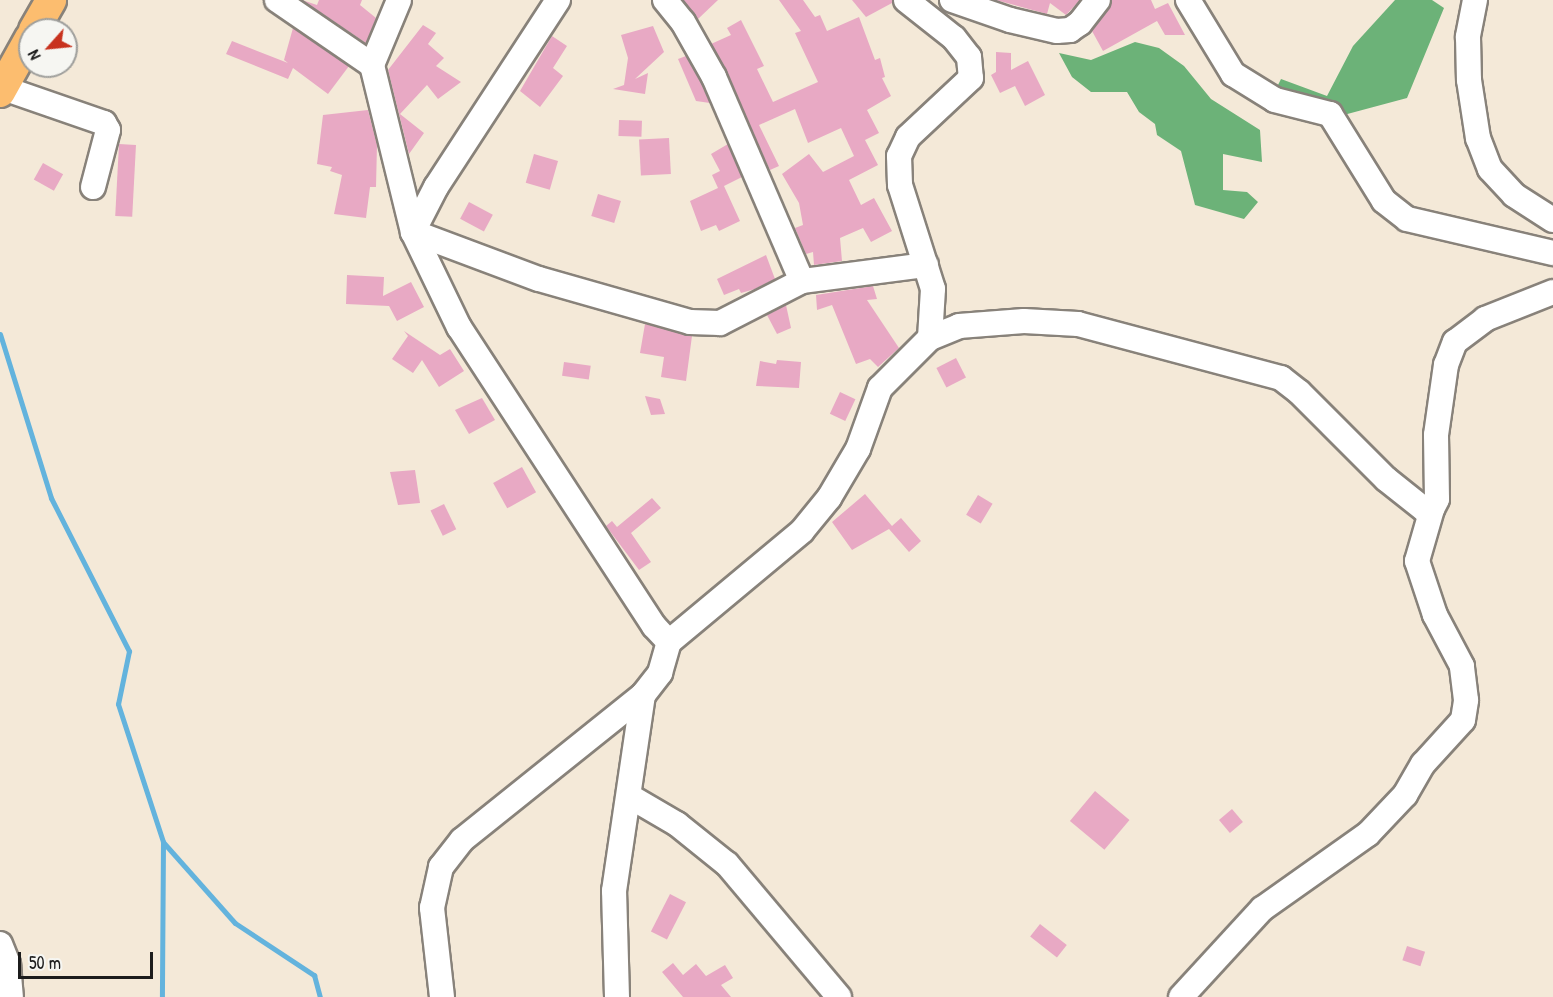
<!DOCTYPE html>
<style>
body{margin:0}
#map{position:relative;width:1553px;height:997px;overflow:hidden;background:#f4e9d8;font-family:"Patrick Hand",sans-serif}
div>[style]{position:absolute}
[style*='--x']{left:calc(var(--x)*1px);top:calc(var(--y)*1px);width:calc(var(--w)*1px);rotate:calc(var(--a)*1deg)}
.forest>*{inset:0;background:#6cb278}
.stream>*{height:5px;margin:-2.5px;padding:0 2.5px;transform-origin:2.5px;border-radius:2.5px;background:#63b3dd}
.building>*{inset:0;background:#e8a9c4;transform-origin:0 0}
.roads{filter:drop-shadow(2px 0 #88827a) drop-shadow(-2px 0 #88827a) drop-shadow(0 2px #88827a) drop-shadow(0 -2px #88827a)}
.minor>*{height:24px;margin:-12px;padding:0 12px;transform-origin:12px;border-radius:12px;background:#fff}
.major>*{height:30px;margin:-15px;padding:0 15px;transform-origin:15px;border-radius:15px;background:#fcbd6f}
span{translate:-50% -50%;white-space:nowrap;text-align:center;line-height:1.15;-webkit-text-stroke:5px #f6f6f2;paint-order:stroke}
.north{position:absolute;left:18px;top:18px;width:60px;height:60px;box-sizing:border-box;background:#f6f6f2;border:2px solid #9f9f9c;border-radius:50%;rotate:243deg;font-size:16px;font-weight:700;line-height:24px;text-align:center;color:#1c1c1c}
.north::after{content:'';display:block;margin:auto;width:21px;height:27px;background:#c8321e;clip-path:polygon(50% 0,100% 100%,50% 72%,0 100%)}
.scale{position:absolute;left:18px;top:952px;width:135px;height:27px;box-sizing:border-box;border:3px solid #1c1c1c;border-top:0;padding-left:8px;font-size:18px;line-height:21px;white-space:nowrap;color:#1c1c1c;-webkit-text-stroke:4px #f6f6f2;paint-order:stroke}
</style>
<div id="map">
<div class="forest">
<i style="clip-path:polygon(1395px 0,1432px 0,1444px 8px,1407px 98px,1325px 120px,1267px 107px,1281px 79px,1327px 96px,1353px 46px)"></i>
<i style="clip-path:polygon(1135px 42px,1159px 48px,1184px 66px,1211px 99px,1260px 130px,1262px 162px,1223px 154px,1223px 190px,1247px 192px,1258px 202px,1244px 219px,1195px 205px,1181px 151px,1157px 135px,1155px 124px,1139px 112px,1127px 92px,1091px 92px,1072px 77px,1059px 53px,1091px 60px)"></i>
</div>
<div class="stream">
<i style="--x:0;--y:334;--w:172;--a:72.7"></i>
<i style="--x:51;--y:498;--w:172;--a:63"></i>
<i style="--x:129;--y:651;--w:54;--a:101.7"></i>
<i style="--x:118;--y:704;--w:145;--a:71.9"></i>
<i style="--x:163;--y:842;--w:155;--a:90.4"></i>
<i style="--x:163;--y:842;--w:108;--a:48.4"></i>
<i style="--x:235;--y:923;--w:95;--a:33.4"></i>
<i style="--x:314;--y:975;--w:23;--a:75"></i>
</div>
<div class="building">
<i style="clip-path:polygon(302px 0,317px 5px,319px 0,362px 0,360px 5px,376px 18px,366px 43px)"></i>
<i style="clip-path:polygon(683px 0,718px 0,698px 19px)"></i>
<i style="clip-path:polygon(779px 0,803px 0,815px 17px,820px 15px,827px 31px,859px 17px,875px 60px,880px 58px,885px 77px,882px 78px,891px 96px,867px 110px,879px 133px,865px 140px,878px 165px,849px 180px,861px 205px,874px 198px,892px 231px,871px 242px,863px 228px,840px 238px,842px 261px,814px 265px,813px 252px,806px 254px,795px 228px,803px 225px,799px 203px,782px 174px,809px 154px,823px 172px,854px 156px,841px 128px,808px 143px,795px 109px,759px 125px,779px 166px,770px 170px,711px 44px,731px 35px,727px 28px,741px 20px,764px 66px,757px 69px,773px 102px,818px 82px,795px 33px,801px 31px)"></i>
<i style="clip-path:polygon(852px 0,892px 0,892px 3px,866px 17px)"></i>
<i style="clip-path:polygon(996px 0,1080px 0,1066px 15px,1050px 3px,1047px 14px)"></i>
<i style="clip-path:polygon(1112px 0,1151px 0,1155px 9px,1168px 3px,1185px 35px,1165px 35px,1157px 21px,1103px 51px,1092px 31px)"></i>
<i style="clip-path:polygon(423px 25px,436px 33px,428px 44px,444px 58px,436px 66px,461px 82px,438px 99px,427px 85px,400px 114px,424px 133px,409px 154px,388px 70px)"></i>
<i style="clip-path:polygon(653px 26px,664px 52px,635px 79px,648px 73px,645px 94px,613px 89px,624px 85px,628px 58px,621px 35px)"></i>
<i style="clip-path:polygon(293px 28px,349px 66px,328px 94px,293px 68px,288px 79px,226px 54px,232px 41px,288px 63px,284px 60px)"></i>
<i style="clip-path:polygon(552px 36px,567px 46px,553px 68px,563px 76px,540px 107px,520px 91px)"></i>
<i style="clip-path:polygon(996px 52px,1011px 53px,1011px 70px,1028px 61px,1045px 95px,1025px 106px,1015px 86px,1000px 93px,991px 75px,996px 72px)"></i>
<i style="clip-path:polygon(686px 56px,701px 83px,710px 103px,696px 101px,678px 59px)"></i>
<i style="clip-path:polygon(368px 110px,377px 145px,376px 187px,370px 187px,366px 218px,334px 214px,342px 175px,330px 171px,332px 167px,317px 164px,323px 115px)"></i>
<i style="left:619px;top:120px;width:23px;height:16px;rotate:2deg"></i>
<i style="left:669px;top:138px;width:36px;height:30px;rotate:87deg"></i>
<i style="left:119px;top:144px;width:17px;height:72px;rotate:3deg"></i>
<i style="clip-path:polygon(728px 144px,742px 177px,724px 186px,740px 221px,719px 231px,716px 225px,701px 231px,690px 201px,718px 188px,712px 175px,720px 171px,711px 154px)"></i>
<i style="left:534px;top:154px;width:25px;height:30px;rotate:16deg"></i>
<i style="left:43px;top:163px;width:23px;height:19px;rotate:29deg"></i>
<i style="left:598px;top:194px;width:24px;height:23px;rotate:17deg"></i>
<i style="left:469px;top:202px;width:27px;height:19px;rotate:28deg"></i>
<i style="clip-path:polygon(766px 255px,775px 279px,755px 289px,741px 293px,739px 289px,724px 295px,717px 279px)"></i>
<i style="clip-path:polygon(347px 275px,384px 277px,383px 296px,411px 282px,424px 307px,397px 321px,389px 306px,346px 304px)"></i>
<i style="clip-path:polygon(873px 286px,877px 299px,867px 300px,899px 348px,878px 367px,870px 359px,856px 364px,832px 305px,817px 310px,816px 295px)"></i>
<i style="clip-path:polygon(786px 305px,791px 328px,777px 334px,767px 315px)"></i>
<i style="clip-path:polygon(645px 324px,692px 336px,686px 381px,661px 377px,664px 357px,640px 353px)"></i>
<i style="clip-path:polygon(404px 331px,440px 355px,450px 349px,464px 371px,439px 387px,422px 360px,413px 373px,392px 359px,408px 336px)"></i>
<i style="left:956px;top:358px;width:22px;height:22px;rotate:63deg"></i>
<i style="clip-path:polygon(777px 360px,801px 362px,799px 388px,756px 386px,760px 361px,776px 364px)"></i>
<i style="left:564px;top:362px;width:27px;height:14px;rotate:8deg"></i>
<i style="left:840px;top:392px;width:17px;height:24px;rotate:25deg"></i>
<i style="clip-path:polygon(645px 396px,660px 399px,665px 414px,651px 415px)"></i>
<i style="clip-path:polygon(482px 398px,495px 420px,469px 434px,455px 410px)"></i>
<i style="left:522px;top:467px;width:29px;height:33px;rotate:61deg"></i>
<i style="clip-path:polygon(415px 470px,420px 503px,398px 505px,390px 472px)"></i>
<i style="clip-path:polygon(865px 494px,892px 526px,901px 518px,921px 541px,909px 552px,889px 529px,852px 550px,832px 522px)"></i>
<i style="left:978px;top:495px;width:17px;height:23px;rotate:31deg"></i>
<i style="clip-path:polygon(652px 498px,661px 508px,631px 533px,651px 562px,639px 570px,606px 526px,612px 521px,617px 527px)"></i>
<i style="left:444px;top:504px;width:28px;height:15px;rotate:64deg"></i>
<i style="left:1095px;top:791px;width:45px;height:39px;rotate:40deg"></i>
<i style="left:1232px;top:809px;width:17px;height:17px;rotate:50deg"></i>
<i style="left:670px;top:894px;width:18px;height:42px;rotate:27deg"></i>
<i style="left:1040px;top:924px;width:34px;height:16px;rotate:38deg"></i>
<i style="left:1407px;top:946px;width:19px;height:15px;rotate:18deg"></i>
<i style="clip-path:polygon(673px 963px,683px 975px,696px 964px,706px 976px,725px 965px,733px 978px,721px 985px,731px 997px,683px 997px,662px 972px)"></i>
</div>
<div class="roads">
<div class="minor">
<i style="--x:277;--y:0;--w:115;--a:34.4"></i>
<i style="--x:372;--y:65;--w:172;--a:76.2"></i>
<i style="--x:413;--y:232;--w:106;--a:64.2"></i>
<i style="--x:459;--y:327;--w:357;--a:56.9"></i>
<i style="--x:654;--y:626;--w:22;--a:47"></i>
<i style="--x:558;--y:0;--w:223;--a:123.1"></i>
<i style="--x:436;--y:187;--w:51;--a:117.1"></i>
<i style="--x:413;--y:232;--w:134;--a:20.5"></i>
<i style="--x:539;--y:279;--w:157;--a:15.9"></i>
<i style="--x:690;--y:322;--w:30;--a:2"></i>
<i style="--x:720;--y:323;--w:92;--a:-27.1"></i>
<i style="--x:665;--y:0;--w:28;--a:51"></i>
<i style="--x:683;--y:22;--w:63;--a:60.6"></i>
<i style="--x:714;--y:77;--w:222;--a:66.7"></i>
<i style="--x:802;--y:281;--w:125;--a:-7.4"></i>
<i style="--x:906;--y:0;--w:61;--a:38.4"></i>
<i style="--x:954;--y:38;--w:24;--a:52"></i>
<i style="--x:969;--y:57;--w:21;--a:85"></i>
<i style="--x:971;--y:78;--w:86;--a:136.9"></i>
<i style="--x:908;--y:137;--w:21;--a:115"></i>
<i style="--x:899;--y:156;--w:29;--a:88"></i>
<i style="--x:900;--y:185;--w:109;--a:72.4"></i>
<i style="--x:933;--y:289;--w:49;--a:93.5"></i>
<i style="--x:952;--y:0;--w:61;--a:19"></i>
<i style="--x:1010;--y:20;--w:48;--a:13.2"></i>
<i style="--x:1057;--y:31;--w:13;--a:-4"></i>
<i style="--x:1070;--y:30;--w:12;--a:-35"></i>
<i style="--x:1080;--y:23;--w:29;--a:-52"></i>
<i style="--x:1188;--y:0;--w:87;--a:58.7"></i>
<i style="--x:1233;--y:74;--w:49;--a:31.8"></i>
<i style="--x:1275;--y:100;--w:57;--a:14.3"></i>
<i style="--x:1330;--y:114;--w:102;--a:58.2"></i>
<i style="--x:1384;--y:201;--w:29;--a:38"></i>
<i style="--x:1407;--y:219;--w:150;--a:13.1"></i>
<i style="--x:1475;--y:0;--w:38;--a:101"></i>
<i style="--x:1468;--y:37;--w:43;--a:88.7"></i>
<i style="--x:1469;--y:80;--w:59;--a:81.2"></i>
<i style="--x:1478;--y:138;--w:33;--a:69"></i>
<i style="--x:1490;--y:169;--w:35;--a:47"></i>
<i style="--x:1514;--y:195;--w:46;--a:32.7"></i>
<i style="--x:372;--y:65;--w:70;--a:-67.4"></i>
<i style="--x:3;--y:88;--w:107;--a:19.1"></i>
<i style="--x:104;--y:123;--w:8;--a:60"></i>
<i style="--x:108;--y:130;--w:59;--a:104.7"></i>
<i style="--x:629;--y:796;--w:56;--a:30.3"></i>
<i style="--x:677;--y:824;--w:64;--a:38.7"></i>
<i style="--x:727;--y:864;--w:174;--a:49.9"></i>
<i style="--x:0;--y:944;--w:22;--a:68"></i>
<i style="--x:8;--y:964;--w:33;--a:85"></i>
<i style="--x:442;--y:997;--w:90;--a:-96.4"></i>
<i style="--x:432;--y:908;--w:42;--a:-77.6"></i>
<i style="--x:441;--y:867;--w:34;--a:-52"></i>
<i style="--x:462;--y:840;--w:232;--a:-38.7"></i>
<i style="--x:643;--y:695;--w:28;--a:-52"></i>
<i style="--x:660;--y:673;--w:32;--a:-74"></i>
<i style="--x:669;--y:642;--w:173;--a:-39.8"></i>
<i style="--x:802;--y:531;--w:43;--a:-50.7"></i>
<i style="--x:829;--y:498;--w:57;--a:-59.4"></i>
<i style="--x:858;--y:449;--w:65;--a:-70.2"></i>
<i style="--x:880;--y:388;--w:71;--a:-45"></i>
<i style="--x:930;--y:338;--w:31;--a:-22"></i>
<i style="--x:959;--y:326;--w:65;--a:-4.4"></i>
<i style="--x:1024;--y:321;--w:54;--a:3.2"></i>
<i style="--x:1078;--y:324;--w:210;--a:14.9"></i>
<i style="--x:1281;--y:378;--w:23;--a:38"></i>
<i style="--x:1299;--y:392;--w:123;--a:45"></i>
<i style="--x:1386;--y:479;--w:50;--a:38.5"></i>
<i style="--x:1425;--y:510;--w:7;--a:-8"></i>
<i style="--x:1432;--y:509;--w:11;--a:-63"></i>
<i style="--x:1437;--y:499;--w:64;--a:-90.9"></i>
<i style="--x:1436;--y:435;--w:71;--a:-81.9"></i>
<i style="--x:1446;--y:365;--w:25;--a:-69"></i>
<i style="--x:1455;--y:342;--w:38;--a:-37"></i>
<i style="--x:1485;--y:319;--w:73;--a:-21.7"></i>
<i style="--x:617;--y:997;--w:106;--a:-91.6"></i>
<i style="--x:614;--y:891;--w:198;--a:-81.6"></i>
<i style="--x:1181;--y:997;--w:120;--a:-47.4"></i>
<i style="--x:1262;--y:909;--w:130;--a:-35.3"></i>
<i style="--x:1368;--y:834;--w:54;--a:-46.5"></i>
<i style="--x:1405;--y:795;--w:36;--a:-60"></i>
<i style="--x:1423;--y:764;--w:59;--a:-47.7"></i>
<i style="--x:1463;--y:720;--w:20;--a:-81"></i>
<i style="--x:1466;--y:700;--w:34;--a:-97"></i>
<i style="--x:1462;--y:666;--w:58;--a:-117.9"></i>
<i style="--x:1435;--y:615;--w:57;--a:-108.4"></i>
<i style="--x:1417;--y:561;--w:54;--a:-73.9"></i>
</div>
<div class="major">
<i style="--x:34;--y:30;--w:34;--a:-60"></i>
<i style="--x:0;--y:92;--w:62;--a:-60.9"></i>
</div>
</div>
<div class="north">N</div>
<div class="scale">50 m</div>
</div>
